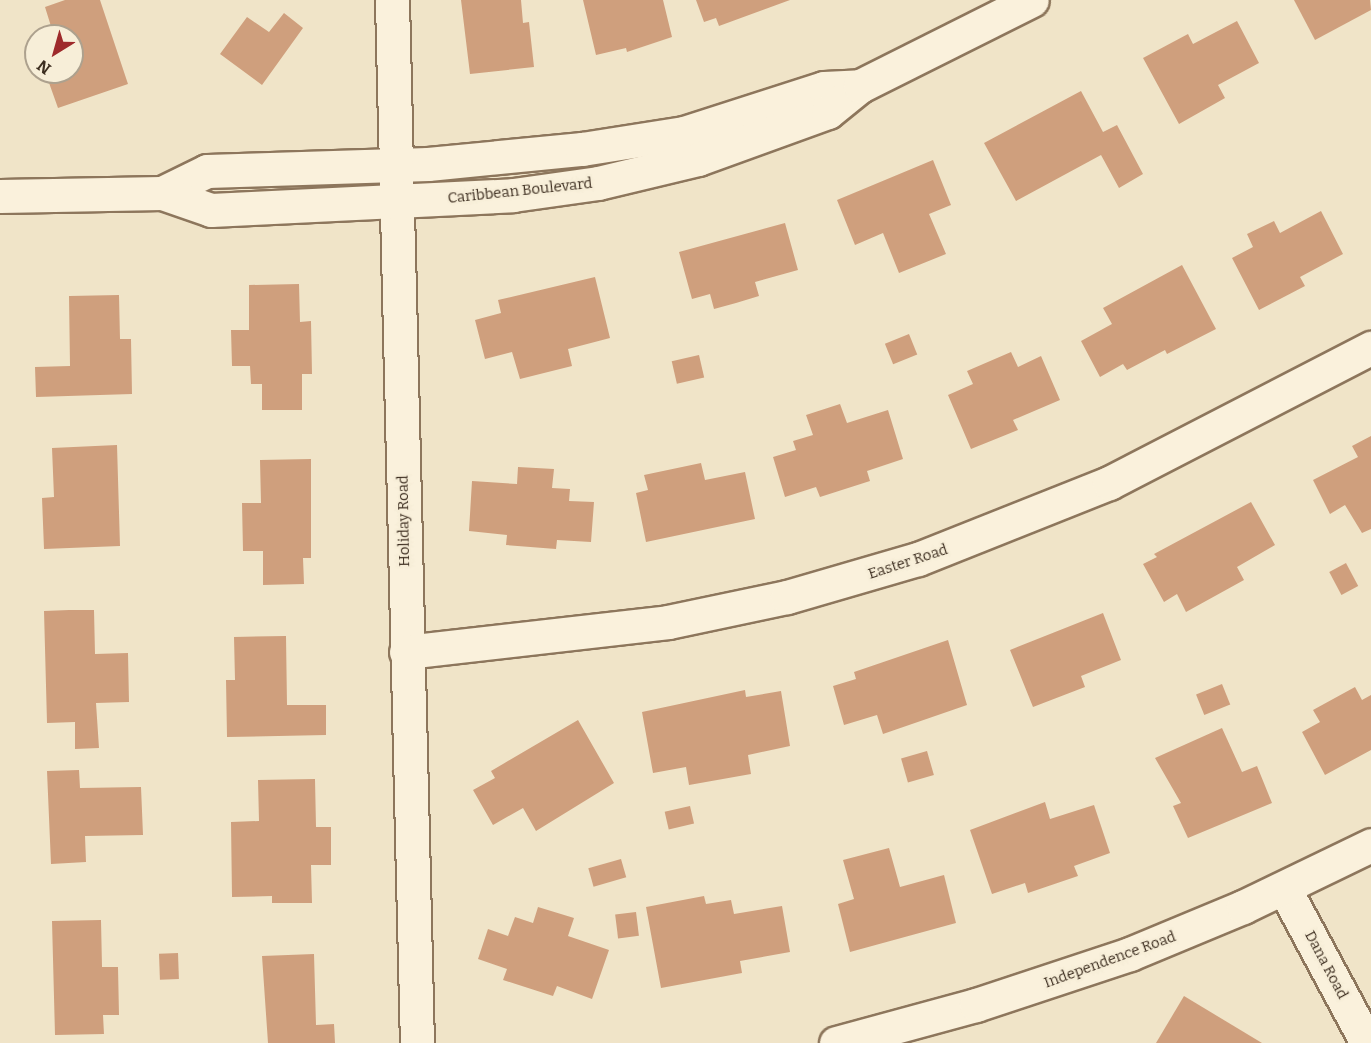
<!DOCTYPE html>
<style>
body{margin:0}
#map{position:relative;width:1371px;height:1043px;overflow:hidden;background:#f0e4c8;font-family:Bitter,serif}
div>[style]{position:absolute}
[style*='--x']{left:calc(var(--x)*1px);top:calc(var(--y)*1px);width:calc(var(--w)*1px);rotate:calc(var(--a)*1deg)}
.building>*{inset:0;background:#cf9f7d;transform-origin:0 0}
.roads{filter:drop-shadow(2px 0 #8d765c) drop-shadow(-2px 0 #8d765c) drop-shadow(0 2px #8d765c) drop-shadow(0 -2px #8d765c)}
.minor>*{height:33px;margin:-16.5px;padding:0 16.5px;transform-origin:16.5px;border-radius:16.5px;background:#faf1dc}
span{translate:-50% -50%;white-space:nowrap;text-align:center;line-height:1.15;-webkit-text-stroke:4.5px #f7eed8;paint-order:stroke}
.street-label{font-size:15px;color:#3d2e20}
.north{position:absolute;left:24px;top:24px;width:60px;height:60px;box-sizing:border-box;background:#f7eed8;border:2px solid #ada18e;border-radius:50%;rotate:217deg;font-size:16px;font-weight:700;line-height:24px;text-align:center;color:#3d2e20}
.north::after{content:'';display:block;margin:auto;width:21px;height:27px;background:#9e2a2b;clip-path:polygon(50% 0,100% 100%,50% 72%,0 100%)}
</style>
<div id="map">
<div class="building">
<i style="clip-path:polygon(65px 0,100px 0,128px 84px,58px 108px,48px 80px,72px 72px,72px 36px,54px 36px,45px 7px)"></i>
<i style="clip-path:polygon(461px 0,521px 0,523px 23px,529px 22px,534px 67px,470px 74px)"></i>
<i style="clip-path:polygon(583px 0,663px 0,672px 37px,627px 52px,626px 48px,596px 55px)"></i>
<i style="clip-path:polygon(696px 0,790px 0,719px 26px,716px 18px,704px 22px)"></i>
<i style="clip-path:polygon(1294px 0,1370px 0,1371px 10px,1315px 40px)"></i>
<i style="clip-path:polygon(284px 13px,303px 28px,262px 85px,220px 54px,247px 17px,269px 32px)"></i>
<i style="clip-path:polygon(1237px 21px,1259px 63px,1218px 85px,1225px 98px,1179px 124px,1143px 58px,1188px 34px,1193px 44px)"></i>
<i style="clip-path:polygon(1081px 91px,1103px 132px,1117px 125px,1143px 174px,1119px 188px,1101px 155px,1016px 201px,984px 143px)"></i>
<i style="clip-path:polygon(933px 160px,951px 205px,929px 214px,946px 254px,899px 273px,883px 233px,855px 245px,837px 200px)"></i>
<i style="clip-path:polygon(1321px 211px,1343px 254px,1300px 277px,1305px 286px,1259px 310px,1232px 258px,1253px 247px,1247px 234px,1274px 221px,1280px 233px)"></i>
<i style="clip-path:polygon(785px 223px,798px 270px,755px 282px,759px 296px,736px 303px,714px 309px,710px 294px,692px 299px,679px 252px)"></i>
<i style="clip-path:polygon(1182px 265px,1216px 329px,1167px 354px,1165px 350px,1127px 370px,1123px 364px,1100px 377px,1081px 341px,1112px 324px,1103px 308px)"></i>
<i style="clip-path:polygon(595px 277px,610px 338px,568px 349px,572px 366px,520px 379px,512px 352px,485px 359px,475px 320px,501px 313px,498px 300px)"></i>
<i style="clip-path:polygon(299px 284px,300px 322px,311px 321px,312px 374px,302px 374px,302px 410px,262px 410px,262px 384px,251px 384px,250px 366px,232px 366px,231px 330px,249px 330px,249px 285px)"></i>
<i style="clip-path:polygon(119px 295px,120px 339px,131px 339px,132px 394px,36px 397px,35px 367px,70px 366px,69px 296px)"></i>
<i style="left:909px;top:334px;width:22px;height:26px;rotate:68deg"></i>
<i style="clip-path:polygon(1011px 352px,1018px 367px,1041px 356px,1060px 400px,1013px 420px,1018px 430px,971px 449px,948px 395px,973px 384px,967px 371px)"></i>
<i style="left:699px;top:355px;width:23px;height:28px;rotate:77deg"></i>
<i style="clip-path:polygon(840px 404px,847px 423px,888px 410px,903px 459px,867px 471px,870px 481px,820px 497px,816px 487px,785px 497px,773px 457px,796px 450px,793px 441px,813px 435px,806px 415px)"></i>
<i style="clip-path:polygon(1371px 436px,1371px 529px,1362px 533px,1345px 505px,1330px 514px,1313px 480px,1358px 457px,1352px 446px)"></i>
<i style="clip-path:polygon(117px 445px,120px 546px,44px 549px,42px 498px,54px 497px,52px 448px)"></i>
<i style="clip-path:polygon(311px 459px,311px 558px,303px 558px,304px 584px,263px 585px,263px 551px,243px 551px,242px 503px,261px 503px,260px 460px)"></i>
<i style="clip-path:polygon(701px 463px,705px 480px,745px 472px,755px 519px,646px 542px,636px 493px,648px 490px,644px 475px)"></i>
<i style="clip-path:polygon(518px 467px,554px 469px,552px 488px,570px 489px,569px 501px,594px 502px,591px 542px,557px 540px,556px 549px,506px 545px,507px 535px,469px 531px,472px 481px,517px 484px)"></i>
<i style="clip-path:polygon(1251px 502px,1275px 545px,1237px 567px,1244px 580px,1186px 612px,1177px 594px,1164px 602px,1143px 564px,1157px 557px,1154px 554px)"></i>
<i style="left:1346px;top:563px;width:26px;height:19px;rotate:62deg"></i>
<i style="clip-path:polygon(69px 610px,94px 610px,95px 654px,128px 653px,129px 702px,96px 703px,99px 748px,75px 749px,75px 722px,47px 723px,44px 611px)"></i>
<i style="clip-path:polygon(1103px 613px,1121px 660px,1081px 676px,1085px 687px,1033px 707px,1010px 650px)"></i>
<i style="clip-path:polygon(286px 636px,287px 705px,326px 705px,326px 735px,227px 737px,226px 680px,235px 680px,234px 637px)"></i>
<i style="clip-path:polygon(948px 640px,967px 705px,883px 734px,877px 715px,844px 725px,833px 686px,856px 679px,854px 672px)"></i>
<i style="left:1222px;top:684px;width:22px;height:28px;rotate:68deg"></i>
<i style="clip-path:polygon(1355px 687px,1362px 700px,1371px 695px,1371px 750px,1325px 775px,1302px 732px,1320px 722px,1313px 710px)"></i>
<i style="clip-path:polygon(745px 690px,746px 697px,781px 691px,790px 746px,748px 755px,751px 774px,689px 785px,686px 767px,653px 773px,642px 712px)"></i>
<i style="clip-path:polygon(578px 720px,614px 783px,536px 831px,523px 808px,493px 825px,473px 790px,495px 778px,491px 771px)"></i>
<i style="clip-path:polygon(1222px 728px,1242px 772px,1257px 766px,1272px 803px,1188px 838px,1173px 806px,1181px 803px,1155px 758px)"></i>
<i style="left:927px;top:751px;width:25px;height:27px;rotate:74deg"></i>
<i style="clip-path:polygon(79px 770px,80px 788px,141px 787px,143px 835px,85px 836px,86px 862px,51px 864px,47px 771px)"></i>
<i style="clip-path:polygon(315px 779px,316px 827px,331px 827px,331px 865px,311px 865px,312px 903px,272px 903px,272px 896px,232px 897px,231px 822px,259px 821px,258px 780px)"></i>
<i style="clip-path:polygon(1045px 802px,1050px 819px,1094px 805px,1110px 853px,1074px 866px,1078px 876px,1028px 893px,1025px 883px,992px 894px,970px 830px)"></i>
<i style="left:690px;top:806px;width:18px;height:26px;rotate:77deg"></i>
<i style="clip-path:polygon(889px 848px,900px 887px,944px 875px,956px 923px,850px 952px,838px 904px,854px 899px,843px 860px)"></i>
<i style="left:621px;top:859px;width:19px;height:34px;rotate:74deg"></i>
<i style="clip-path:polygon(704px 896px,706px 904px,731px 900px,734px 914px,782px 906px,790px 952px,740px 961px,742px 973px,661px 988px,646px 907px)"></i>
<i style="clip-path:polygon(538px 907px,574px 918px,568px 936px,609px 950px,592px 999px,557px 986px,553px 996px,503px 980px,507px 969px,478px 959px,488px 929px,508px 936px,515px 917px,533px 923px)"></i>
<i style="left:636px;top:912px;width:24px;height:21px;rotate:83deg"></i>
<i style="clip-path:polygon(101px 920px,102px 967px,118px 967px,119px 1015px,103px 1015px,104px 1034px,55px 1035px,52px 921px)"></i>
<i style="left:178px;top:953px;width:26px;height:19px;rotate:88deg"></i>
<i style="clip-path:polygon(314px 954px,316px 1025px,334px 1024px,335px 1043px,268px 1043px,262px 956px)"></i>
<i style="clip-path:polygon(1184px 996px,1262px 1043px,1156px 1043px)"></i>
</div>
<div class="roads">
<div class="minor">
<i style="--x:392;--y:0;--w:1043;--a:88.63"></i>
<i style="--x:162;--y:193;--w:50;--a:-26.1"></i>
<i style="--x:207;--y:171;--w:221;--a:-1.8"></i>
<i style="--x:428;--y:164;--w:155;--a:-5.6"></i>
<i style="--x:582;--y:149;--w:103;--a:-8.9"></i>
<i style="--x:684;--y:133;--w:147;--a:-17.8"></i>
<i style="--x:824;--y:88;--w:36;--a:-3"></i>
<i style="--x:0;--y:196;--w:162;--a:-1.1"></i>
<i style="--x:162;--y:193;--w:52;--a:19.1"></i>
<i style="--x:211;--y:210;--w:302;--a:-2.8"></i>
<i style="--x:513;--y:195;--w:86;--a:-8"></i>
<i style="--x:598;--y:183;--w:103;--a:-13.5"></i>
<i style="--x:698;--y:159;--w:138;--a:-19.9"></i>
<i style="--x:828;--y:112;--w:41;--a:-39.1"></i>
<i style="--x:860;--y:86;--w:192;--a:-26.6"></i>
<i style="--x:406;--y:652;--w:264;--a:-6.5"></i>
<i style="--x:668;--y:622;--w:122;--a:-11.9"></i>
<i style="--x:787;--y:597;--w:136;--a:-16.2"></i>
<i style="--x:918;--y:559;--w:206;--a:-21.7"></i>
<i style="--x:1109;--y:483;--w:295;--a:-27.3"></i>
<i style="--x:1284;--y:888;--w:176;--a:61.8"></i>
<i style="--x:836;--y:1043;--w:145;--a:-15.2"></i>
<i style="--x:976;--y:1005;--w:162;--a:-18.3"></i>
<i style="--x:1130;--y:954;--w:122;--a:-22.6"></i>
<i style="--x:1243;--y:907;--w:142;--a:-25.8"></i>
</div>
</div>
<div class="street-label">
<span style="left:520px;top:191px;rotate:-6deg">Caribbean Boulevard</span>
<span style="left:404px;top:521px;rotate:-91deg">Holiday Road</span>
<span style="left:908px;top:562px;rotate:-18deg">Easter Road</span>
<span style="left:1110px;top:960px;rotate:-20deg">Independence Road</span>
<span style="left:1326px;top:965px;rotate:62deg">Dana Road</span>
</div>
<div class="north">N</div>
</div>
